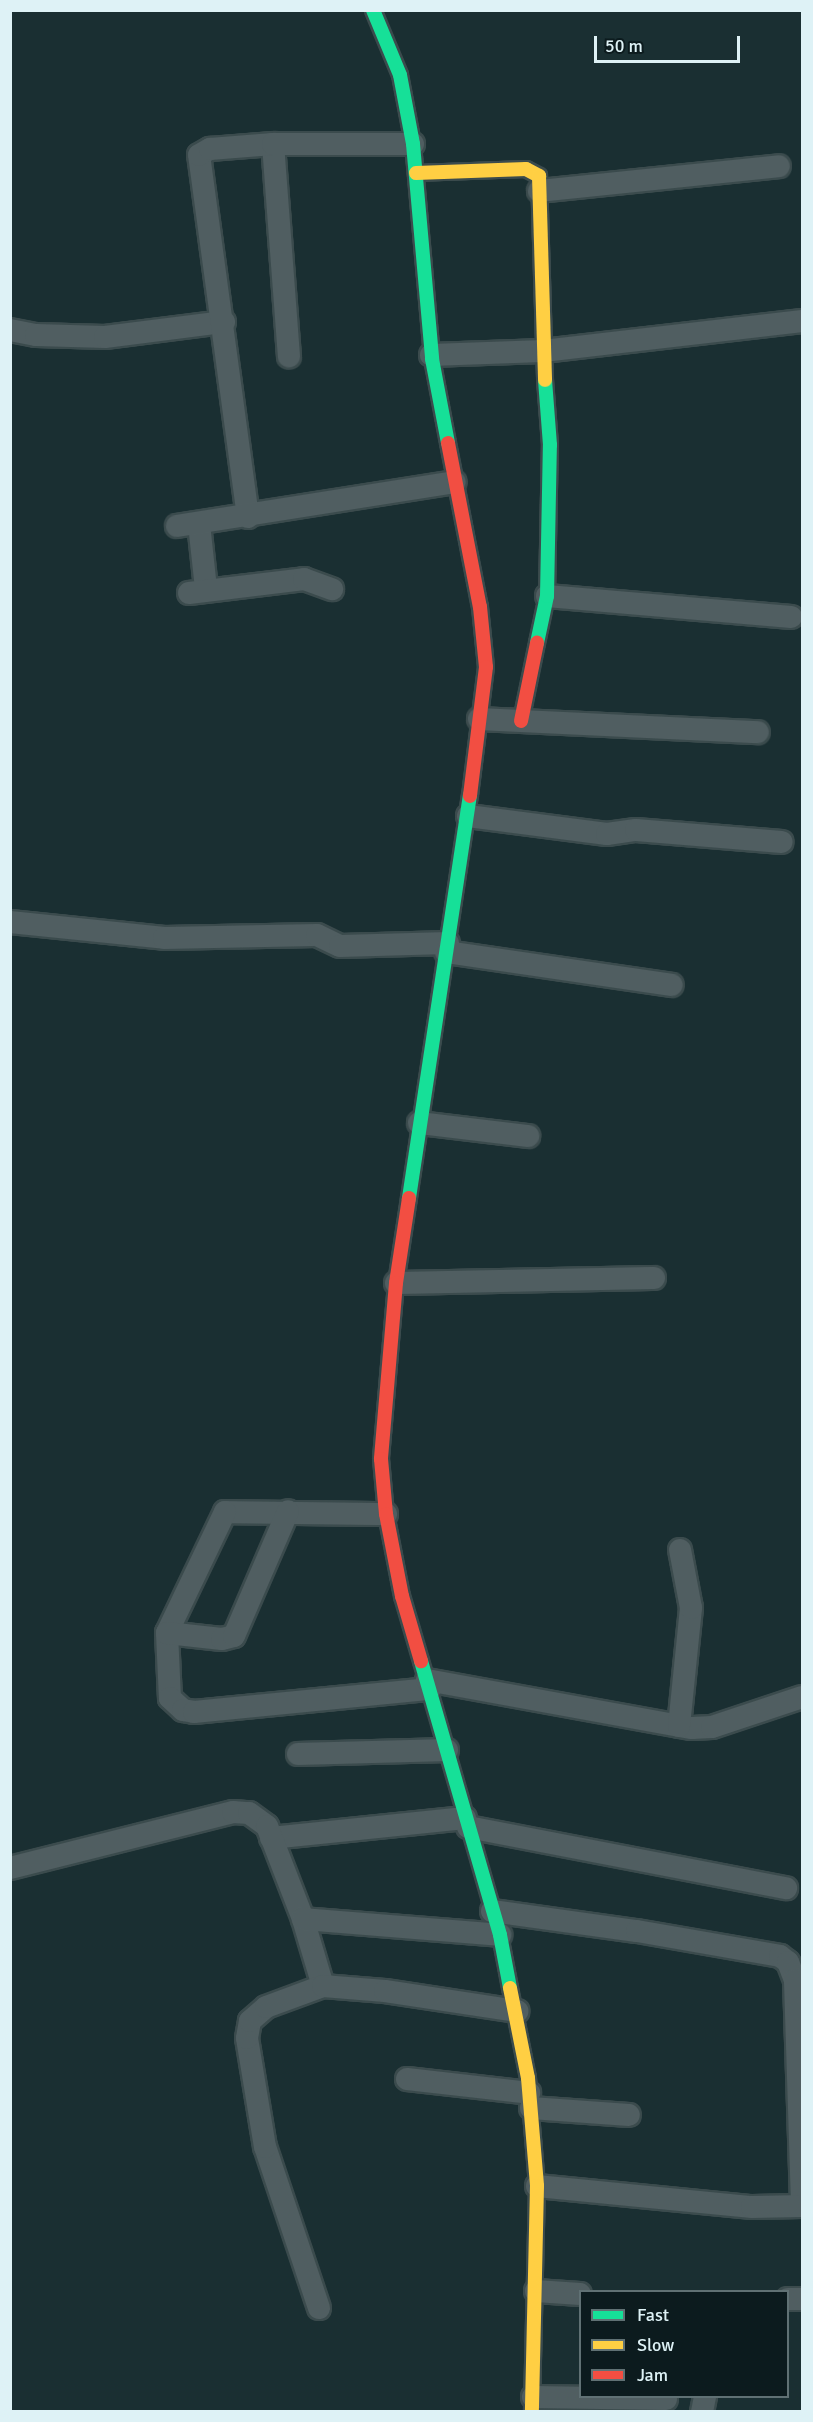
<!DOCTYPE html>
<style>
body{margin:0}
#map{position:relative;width:813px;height:2422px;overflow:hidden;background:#1a2f32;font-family:Signika,sans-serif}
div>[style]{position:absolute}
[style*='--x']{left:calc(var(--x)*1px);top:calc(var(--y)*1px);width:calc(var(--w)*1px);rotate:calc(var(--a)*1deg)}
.roads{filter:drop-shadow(2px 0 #3b4b4d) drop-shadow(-2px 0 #3b4b4d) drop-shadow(0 2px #3b4b4d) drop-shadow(0 -2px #3b4b4d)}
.street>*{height:22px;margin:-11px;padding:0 11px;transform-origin:11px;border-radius:11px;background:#505e61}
.fast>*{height:14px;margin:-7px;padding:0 7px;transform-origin:7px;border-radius:7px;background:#16e098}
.slow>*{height:14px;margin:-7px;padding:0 7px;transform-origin:7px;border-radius:7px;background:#ffcf43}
.jam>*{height:14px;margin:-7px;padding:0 7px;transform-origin:7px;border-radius:7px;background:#f24e42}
span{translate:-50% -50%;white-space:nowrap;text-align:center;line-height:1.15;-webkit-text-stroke:4.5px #0c1b1e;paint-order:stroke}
.frame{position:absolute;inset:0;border:12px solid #def2f6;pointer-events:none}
.legend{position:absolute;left:579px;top:2290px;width:210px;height:108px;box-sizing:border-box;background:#0c1b1e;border:2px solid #607174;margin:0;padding:8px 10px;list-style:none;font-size:18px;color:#def2f6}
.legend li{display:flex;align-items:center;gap:12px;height:30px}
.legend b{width:30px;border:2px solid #607174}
.scale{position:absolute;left:594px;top:36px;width:146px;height:27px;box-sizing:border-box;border:3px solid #def2f6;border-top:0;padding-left:8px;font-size:18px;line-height:21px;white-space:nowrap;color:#def2f6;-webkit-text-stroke:4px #0c1b1e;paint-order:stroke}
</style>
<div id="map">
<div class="roads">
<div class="street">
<i style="--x:273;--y:144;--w:213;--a:85.7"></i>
<i style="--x:539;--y:191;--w:241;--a:-5.9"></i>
<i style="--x:10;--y:330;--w:26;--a:11"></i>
<i style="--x:36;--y:335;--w:69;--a:1.7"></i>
<i style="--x:105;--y:337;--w:120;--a:-7.2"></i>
<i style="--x:431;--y:355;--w:112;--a:-2"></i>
<i style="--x:543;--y:351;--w:261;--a:-6.6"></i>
<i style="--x:248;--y:517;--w:365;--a:-97.7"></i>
<i style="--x:199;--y:155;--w:13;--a:-29"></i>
<i style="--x:210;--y:149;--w:63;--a:-4.5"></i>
<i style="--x:273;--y:144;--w:140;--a:0"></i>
<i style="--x:199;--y:524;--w:64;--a:83.8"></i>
<i style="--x:177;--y:526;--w:281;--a:-9"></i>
<i style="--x:189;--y:593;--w:116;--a:-6.9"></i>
<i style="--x:304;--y:579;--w:30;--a:20"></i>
<i style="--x:547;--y:596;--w:245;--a:4.9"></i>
<i style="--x:479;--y:719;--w:279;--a:2.7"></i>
<i style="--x:468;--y:816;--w:140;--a:7.4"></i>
<i style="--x:607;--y:834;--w:29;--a:-8"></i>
<i style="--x:636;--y:830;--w:146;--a:4.7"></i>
<i style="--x:10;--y:922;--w:155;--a:5.9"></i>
<i style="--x:164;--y:938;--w:153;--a:-1.1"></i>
<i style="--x:317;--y:935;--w:25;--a:26"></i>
<i style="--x:340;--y:946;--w:108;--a:-1.6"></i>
<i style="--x:446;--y:952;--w:228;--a:8.3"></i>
<i style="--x:419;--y:1123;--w:110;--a:6.8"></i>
<i style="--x:396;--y:1283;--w:258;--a:-1.1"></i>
<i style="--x:386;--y:1514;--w:161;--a:-179.3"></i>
<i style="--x:225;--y:1512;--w:134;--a:115.6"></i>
<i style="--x:167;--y:1633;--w:65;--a:87.4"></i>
<i style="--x:170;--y:1698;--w:18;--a:43"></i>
<i style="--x:183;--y:1710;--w:11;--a:10"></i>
<i style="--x:194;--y:1712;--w:237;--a:-5.6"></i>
<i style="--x:167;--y:1633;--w:55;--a:6.2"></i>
<i style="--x:222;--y:1639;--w:12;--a:-14"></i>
<i style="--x:234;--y:1636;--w:136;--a:-66.6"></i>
<i style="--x:427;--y:1680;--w:269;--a:10.3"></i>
<i style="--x:692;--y:1728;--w:20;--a:-3"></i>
<i style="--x:712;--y:1727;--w:95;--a:-18.4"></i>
<i style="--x:679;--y:1726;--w:119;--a:-84.2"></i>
<i style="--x:691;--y:1608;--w:59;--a:-100.7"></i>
<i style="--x:298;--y:1754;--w:149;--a:-1.5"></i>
<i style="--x:468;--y:1827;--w:324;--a:10.9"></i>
<i style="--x:271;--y:1838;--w:195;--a:-5.9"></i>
<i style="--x:10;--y:1868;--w:230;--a:-14.1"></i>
<i style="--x:233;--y:1812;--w:16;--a:4"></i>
<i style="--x:249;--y:1813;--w:22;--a:36"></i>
<i style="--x:267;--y:1826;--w:100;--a:68.8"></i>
<i style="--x:303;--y:1919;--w:70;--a:73.4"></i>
<i style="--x:492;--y:1911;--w:146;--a:7.9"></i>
<i style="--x:637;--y:1931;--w:145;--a:9.9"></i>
<i style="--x:780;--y:1956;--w:10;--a:37"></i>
<i style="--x:788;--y:1962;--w:19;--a:69"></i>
<i style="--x:795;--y:1980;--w:226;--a:88.2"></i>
<i style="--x:303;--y:1919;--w:198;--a:4.6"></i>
<i style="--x:407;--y:2079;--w:123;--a:6.5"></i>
<i style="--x:531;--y:2108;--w:98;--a:4.1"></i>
<i style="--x:537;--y:2186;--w:216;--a:5.6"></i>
<i style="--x:752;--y:2207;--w:50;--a:-1.1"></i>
<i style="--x:536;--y:2291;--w:44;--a:3.9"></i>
<i style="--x:788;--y:2299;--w:14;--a:0"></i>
<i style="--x:319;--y:2308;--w:170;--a:-108.5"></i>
<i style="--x:265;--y:2147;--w:110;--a:-99.4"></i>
<i style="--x:247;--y:2038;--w:17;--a:-80"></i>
<i style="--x:250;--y:2021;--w:21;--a:-41"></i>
<i style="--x:266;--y:2007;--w:61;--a:-20.2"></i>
<i style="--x:323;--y:1986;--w:62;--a:4.6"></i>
<i style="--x:385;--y:1991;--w:134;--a:8.6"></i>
<i style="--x:533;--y:2397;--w:133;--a:0.9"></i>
<i style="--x:702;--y:2412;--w:16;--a:-79"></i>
</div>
<div class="fast">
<i style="--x:373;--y:10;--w:70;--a:67.4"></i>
<i style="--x:400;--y:75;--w:70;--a:79.3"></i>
<i style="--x:413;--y:144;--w:216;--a:84.9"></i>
<i style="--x:432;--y:359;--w:86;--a:79.2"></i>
<i style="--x:537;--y:643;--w:48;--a:-78"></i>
<i style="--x:547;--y:596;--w:151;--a:-88.9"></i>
<i style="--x:550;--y:445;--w:65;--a:-94.4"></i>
<i style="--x:409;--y:1198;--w:407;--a:-81.4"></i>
<i style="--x:421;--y:1661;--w:285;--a:73.9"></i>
<i style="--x:500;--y:1935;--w:54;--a:79.3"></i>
</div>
<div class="slow">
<i style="--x:416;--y:173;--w:110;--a:-2.1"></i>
<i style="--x:526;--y:169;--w:15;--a:28"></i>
<i style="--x:539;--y:176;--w:204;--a:88.3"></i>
<i style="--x:510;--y:1988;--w:92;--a:78.7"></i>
<i style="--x:528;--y:2078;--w:108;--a:85.2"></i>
<i style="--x:537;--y:2186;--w:226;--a:91.3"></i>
</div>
<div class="jam">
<i style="--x:448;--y:443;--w:167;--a:79"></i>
<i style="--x:480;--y:607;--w:60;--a:84.3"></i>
<i style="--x:486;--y:667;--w:130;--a:97.1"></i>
<i style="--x:521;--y:721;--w:80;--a:-78.4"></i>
<i style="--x:409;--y:1198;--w:86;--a:98.7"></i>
<i style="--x:396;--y:1283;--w:177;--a:94.9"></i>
<i style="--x:381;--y:1459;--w:55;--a:84.8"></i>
<i style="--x:386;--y:1514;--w:84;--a:79"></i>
<i style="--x:402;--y:1596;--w:68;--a:73.7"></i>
</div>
</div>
<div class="frame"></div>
<ul class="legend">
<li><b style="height:8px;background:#16e098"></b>Fast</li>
<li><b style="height:8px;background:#ffcf43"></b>Slow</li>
<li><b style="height:8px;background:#f24e42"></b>Jam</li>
</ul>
<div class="scale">50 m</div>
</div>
